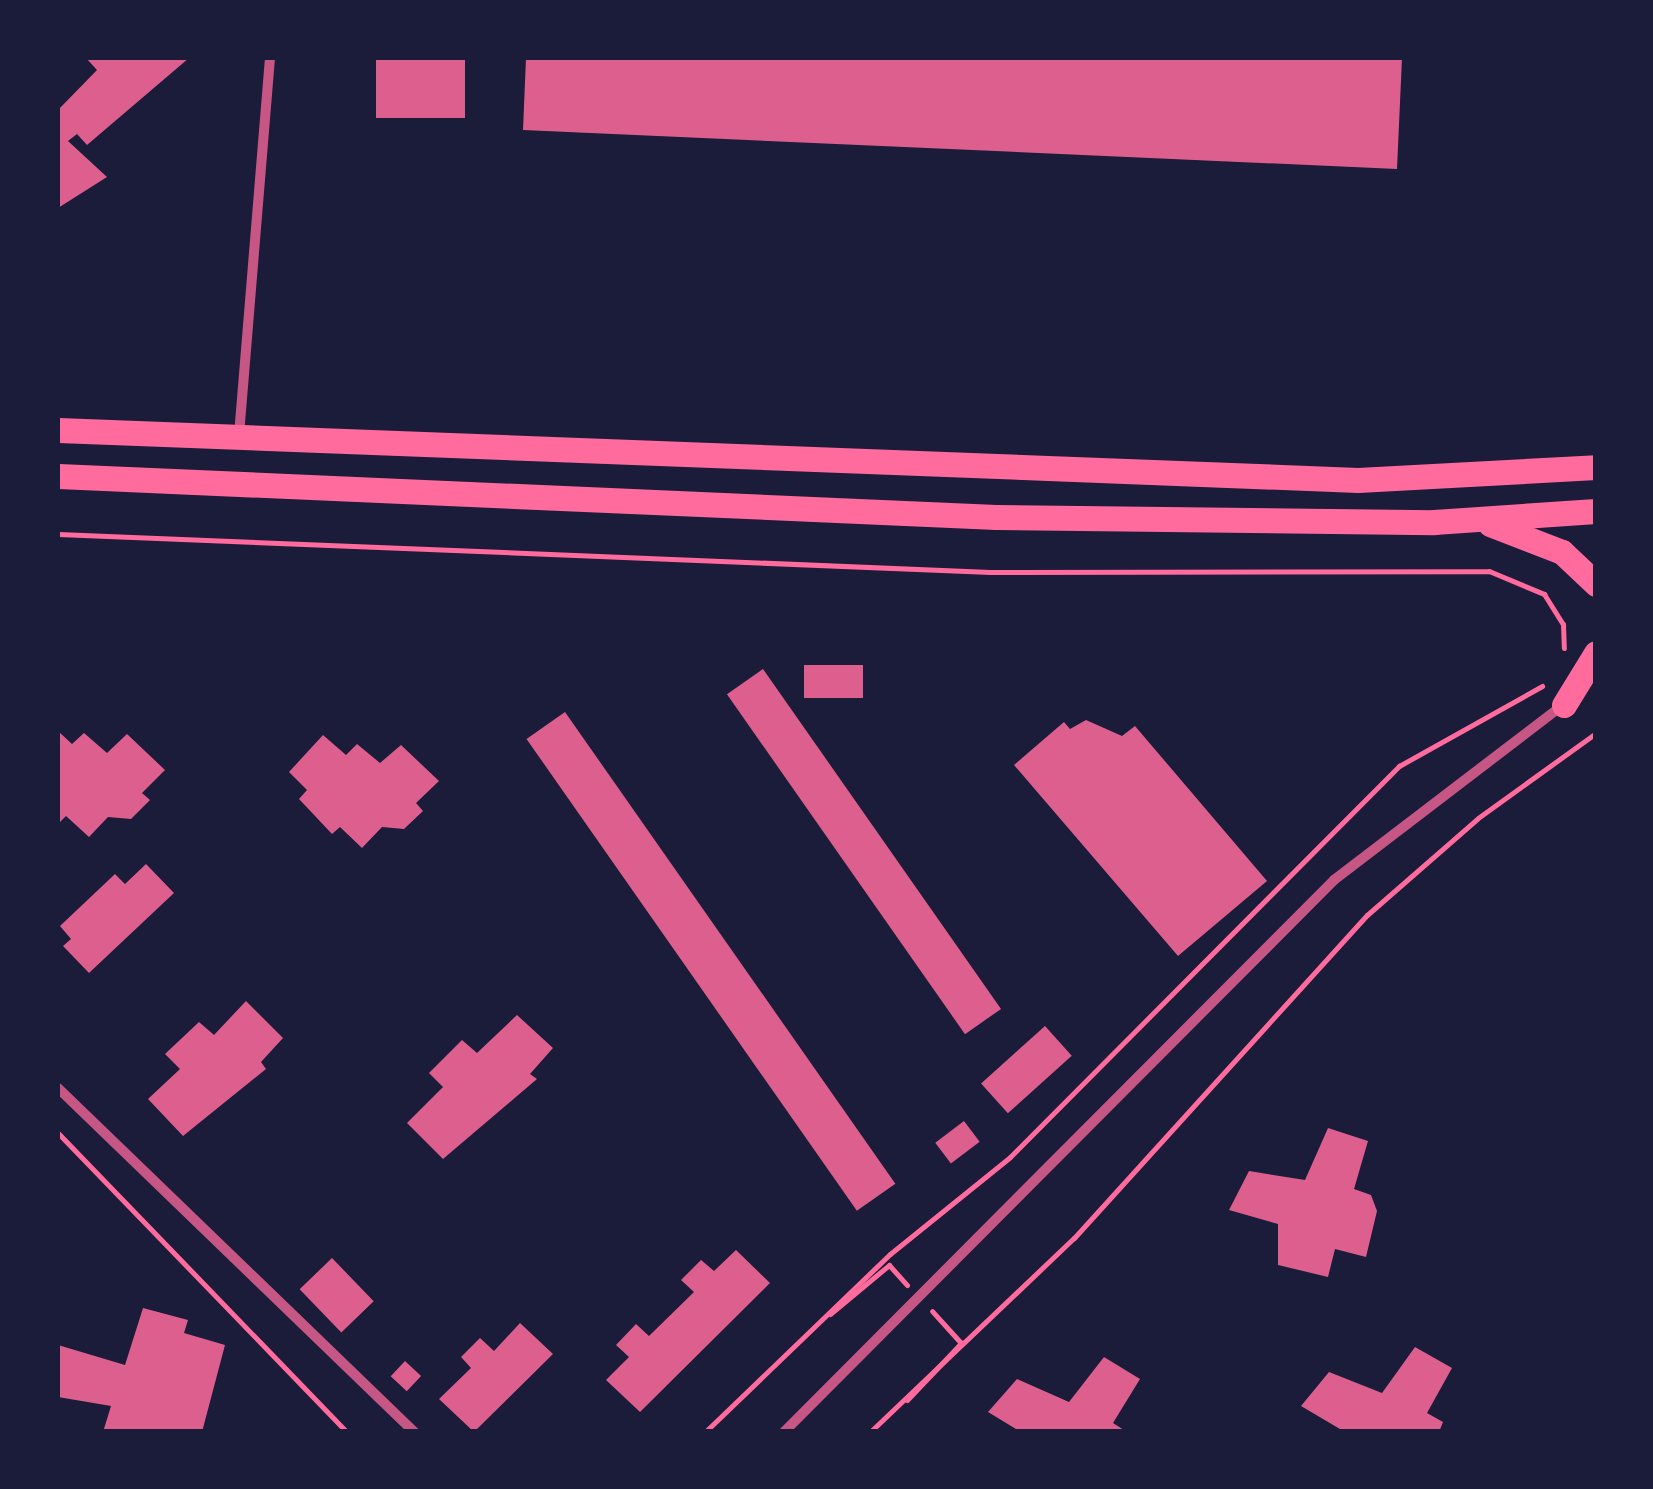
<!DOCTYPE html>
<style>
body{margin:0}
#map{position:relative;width:1653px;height:1489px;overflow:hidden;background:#1b1b3a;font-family:"Open Sans",sans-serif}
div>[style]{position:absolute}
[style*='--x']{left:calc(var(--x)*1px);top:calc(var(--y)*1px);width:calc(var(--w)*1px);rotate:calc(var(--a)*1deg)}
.building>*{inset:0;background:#dd5f8e;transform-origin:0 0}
.path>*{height:5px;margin:-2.5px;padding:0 2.5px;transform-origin:2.5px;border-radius:2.5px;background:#ff6b9d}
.minor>*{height:10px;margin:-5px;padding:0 5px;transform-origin:5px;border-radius:5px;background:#c65784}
.primary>*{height:25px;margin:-12.5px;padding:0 12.5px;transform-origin:12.5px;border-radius:12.5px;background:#ff6b9d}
span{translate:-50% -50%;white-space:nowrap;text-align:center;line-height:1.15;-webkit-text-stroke:8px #1b1b3a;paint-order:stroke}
.frame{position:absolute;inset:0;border:60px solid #1b1b3a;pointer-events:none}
</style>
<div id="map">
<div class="building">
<i style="clip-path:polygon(86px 58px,189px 58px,87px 145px,77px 134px,68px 141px,107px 177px,58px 208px,58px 110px,97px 70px)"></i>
<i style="left:376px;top:58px;width:89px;height:60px"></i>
<i style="clip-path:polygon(526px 58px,1402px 58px,1397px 169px,523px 130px)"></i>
<i style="left:804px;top:665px;width:59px;height:33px"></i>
<i style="left:763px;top:669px;width:415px;height:44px;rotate:55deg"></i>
<i style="left:565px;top:712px;width:576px;height:47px;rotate:55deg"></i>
<i style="clip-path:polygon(1086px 720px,1122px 736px,1135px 726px,1267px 881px,1178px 956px,1014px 765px,1064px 722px,1070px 729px)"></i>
<i style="clip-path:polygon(58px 731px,72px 744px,84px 733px,107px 753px,127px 734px,165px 770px,142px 793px,150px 800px,131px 819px,108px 817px,89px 837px,66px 816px,58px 824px)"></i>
<i style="clip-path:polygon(323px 735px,346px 755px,357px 744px,380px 763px,401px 745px,439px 781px,416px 803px,423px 811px,404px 829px,382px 827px,362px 848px,340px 827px,332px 834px,299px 799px,307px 790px,289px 772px)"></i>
<i style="clip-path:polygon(146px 864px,174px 893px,89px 973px,63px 946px,71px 939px,60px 926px,115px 874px,125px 884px)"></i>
<i style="clip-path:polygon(246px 1001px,283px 1038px,261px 1062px,266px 1069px,183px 1136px,148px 1099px,180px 1069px,165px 1054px,199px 1022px,214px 1035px)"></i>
<i style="clip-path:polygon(517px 1015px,553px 1048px,530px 1074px,537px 1079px,443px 1159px,407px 1123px,443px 1087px,429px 1073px,462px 1040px,477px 1053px)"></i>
<i style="left:1045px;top:1026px;width:40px;height:86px;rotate:48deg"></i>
<i style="left:964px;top:1121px;width:26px;height:36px;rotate:53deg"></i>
<i style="clip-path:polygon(1328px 1128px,1368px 1141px,1354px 1189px,1371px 1195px,1377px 1211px,1366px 1257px,1335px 1249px,1328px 1277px,1278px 1265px,1278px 1224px,1229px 1210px,1249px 1171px,1305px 1180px)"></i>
<i style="clip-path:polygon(736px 1250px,770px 1283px,640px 1412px,606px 1380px,629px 1357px,616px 1345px,636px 1324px,649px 1336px,694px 1292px,681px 1280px,701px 1260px,714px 1271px)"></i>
<i style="left:332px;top:1258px;width:60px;height:45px;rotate:46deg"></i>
<i style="clip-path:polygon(143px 1308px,188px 1320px,184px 1333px,225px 1345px,202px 1432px,103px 1432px,111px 1406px,58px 1397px,58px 1345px,125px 1365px)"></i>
<i style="clip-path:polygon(520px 1323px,553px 1354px,474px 1432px,439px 1399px,471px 1368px,461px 1357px,480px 1338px,494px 1351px)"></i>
<i style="clip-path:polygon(1415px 1347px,1452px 1368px,1427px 1413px,1443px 1422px,1439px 1432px,1345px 1432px,1301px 1406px,1329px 1372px,1382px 1393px)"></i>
<i style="clip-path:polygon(1104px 1357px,1140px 1379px,1113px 1423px,1127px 1432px,1021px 1432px,988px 1412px,1017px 1379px,1069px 1402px)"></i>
<i style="left:405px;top:1361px;width:22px;height:21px;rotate:43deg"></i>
</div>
<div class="path">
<i style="--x:58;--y:534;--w:933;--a:2.33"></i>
<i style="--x:990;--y:572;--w:499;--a:-0.1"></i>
<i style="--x:1489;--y:571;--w:60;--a:22.7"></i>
<i style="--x:1544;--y:594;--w:36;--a:58"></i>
<i style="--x:1563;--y:624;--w:24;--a:88"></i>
<i style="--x:58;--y:1133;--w:416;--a:46"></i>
<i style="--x:830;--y:1314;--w:77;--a:-39.7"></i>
<i style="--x:889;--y:1265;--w:27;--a:48"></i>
<i style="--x:907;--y:1400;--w:79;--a:-46.5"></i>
<i style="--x:961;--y:1343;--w:43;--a:-132.2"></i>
<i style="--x:705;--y:1432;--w:257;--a:-43.9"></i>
<i style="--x:890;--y:1254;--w:154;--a:-38.9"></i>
<i style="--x:1010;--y:1157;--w:552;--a:-45.15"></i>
<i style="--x:1399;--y:766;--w:164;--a:-29.2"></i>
<i style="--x:870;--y:1432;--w:282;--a:-43.6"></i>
<i style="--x:1074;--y:1238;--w:436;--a:-47.8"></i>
<i style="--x:1367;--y:915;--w:147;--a:-41.1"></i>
<i style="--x:1478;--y:818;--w:145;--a:-35.8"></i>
</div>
<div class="minor">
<i style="--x:239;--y:435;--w:378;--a:-85.3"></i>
<i style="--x:58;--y:1088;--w:495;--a:44"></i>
<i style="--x:784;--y:1432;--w:779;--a:-45.1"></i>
<i style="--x:1334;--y:880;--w:290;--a:-37.4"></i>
</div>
<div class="primary">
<i style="--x:58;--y:430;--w:1301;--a:2.2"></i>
<i style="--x:1358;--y:480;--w:238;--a:-3.1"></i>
<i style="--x:58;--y:476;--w:939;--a:2.5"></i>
<i style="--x:996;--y:517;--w:438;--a:0.7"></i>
<i style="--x:1434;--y:522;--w:162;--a:-3.9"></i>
<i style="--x:1490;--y:524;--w:77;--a:21.3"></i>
<i style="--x:1562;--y:552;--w:47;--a:43.3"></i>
<i style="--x:1564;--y:705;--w:61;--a:-58.4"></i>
</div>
<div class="frame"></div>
</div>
